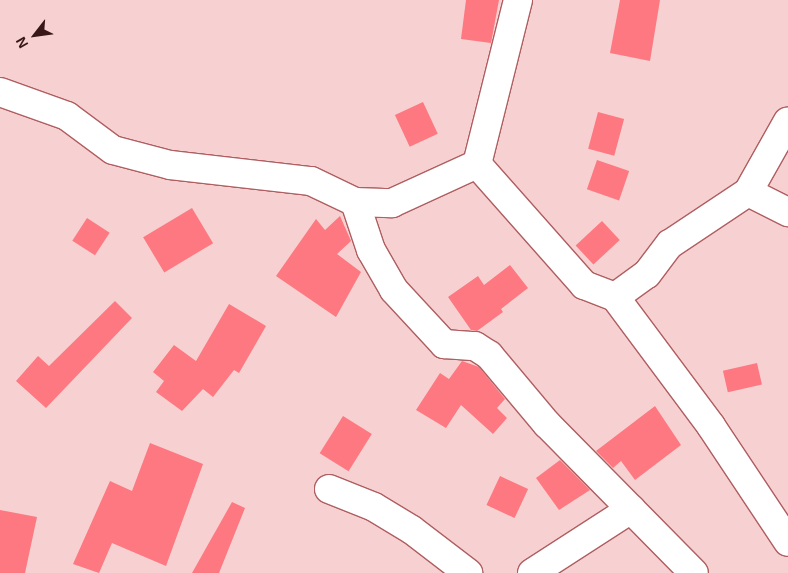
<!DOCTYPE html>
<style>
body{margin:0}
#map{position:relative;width:788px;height:573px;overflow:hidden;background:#f7d1d1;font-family:Arial,sans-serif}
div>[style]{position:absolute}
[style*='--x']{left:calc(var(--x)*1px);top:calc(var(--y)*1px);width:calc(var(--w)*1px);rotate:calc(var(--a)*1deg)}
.building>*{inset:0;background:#fd7880;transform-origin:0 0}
.roads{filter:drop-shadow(1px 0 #af5e61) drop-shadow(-1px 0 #af5e61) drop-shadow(0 1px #af5e61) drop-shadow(0 -1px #af5e61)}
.minor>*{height:28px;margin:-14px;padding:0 14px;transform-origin:14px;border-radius:14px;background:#fff}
span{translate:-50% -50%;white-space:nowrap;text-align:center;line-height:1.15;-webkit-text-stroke:5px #f7d1d1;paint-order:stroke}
.north{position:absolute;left:10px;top:10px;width:50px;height:50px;-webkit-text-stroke:4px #f7d1d1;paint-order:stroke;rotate:240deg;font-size:14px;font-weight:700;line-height:20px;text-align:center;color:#391719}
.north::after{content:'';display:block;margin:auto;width:18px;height:22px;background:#391719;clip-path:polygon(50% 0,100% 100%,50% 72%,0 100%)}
</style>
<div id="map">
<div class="building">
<i style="clip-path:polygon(466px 0,499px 0,491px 43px,461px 39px)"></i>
<i style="clip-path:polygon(620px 0,660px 0,650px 61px,610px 53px)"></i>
<i style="left:423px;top:102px;width:35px;height:31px;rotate:65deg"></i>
<i style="left:598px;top:112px;width:27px;height:38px;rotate:15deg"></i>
<i style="left:597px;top:160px;width:34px;height:31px;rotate:19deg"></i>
<i style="left:192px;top:208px;width:41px;height:57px;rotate:59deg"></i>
<i style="clip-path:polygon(340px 216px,351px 241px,337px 254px,361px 272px,336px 317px,276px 276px,316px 219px,325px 230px)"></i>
<i style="left:87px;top:218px;width:27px;height:27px;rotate:33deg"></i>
<i style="left:602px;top:221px;width:26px;height:36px;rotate:47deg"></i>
<i style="clip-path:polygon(510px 265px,528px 288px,501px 309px,503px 312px,477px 331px,471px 330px,448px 297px,478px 276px,484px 285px)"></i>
<i style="clip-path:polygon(115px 301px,132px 318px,46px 408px,16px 381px,38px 356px,49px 366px)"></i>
<i style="clip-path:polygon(229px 304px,266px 326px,239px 373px,234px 370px,213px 397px,203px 389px,182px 411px,156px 392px,164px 381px,153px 372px,174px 345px,196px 361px)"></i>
<i style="clip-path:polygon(462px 361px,479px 367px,505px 399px,497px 408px,507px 418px,493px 434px,461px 405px,446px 428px,416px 410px,440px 373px,449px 379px)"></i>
<i style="left:757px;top:363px;width:22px;height:35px;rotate:77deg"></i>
<i style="clip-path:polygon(655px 406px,681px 445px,635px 480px,621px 461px,613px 468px,596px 451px)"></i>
<i style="left:343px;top:416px;width:34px;height:44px;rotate:32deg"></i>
<i style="clip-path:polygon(150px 443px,203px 464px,166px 566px,112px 543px,99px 573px,73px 564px,110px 481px,132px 491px)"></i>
<i style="clip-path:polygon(560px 460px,590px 490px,559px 510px,536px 478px)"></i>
<i style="left:500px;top:476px;width:31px;height:32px;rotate:25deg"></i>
<i style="clip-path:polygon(232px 502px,245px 508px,219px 573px,192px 573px)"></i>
<i style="clip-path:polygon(0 510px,37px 517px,25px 573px,0 573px)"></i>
</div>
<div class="roads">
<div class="minor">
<i style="--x:518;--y:0;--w:169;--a:104"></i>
<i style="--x:477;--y:164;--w:162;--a:48.5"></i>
<i style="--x:584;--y:285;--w:33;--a:21"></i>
<i style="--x:615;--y:297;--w:39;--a:-36"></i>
<i style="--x:647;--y:274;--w:38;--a:-53"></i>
<i style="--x:670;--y:244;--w:94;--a:-33.7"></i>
<i style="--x:748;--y:192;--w:81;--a:-60.6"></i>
<i style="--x:0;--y:92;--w:71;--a:19.7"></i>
<i style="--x:67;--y:116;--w:57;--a:36.5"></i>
<i style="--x:113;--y:150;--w:59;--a:14.7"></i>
<i style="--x:170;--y:165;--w:142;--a:6.5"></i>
<i style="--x:311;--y:181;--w:49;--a:25.5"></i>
<i style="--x:355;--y:202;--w:37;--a:2"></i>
<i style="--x:392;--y:203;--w:94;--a:-24.6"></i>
<i style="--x:748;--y:192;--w:45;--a:26.6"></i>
<i style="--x:355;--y:202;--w:51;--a:71.6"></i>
<i style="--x:371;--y:250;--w:46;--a:60.1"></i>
<i style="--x:394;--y:290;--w:74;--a:47.2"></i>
<i style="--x:444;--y:344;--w:31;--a:4"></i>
<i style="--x:475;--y:346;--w:17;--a:33"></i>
<i style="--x:489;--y:355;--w:90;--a:50"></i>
<i style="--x:547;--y:424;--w:209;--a:45.4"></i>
<i style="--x:615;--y:297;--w:161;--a:53.3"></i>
<i style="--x:711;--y:426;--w:139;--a:56.4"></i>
<i style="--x:329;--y:489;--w:48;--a:21.8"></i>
<i style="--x:374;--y:507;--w:44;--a:31.2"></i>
<i style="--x:412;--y:530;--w:71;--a:37.5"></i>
<i style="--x:532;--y:573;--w:118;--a:-32.9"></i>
</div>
</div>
<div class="north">N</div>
</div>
